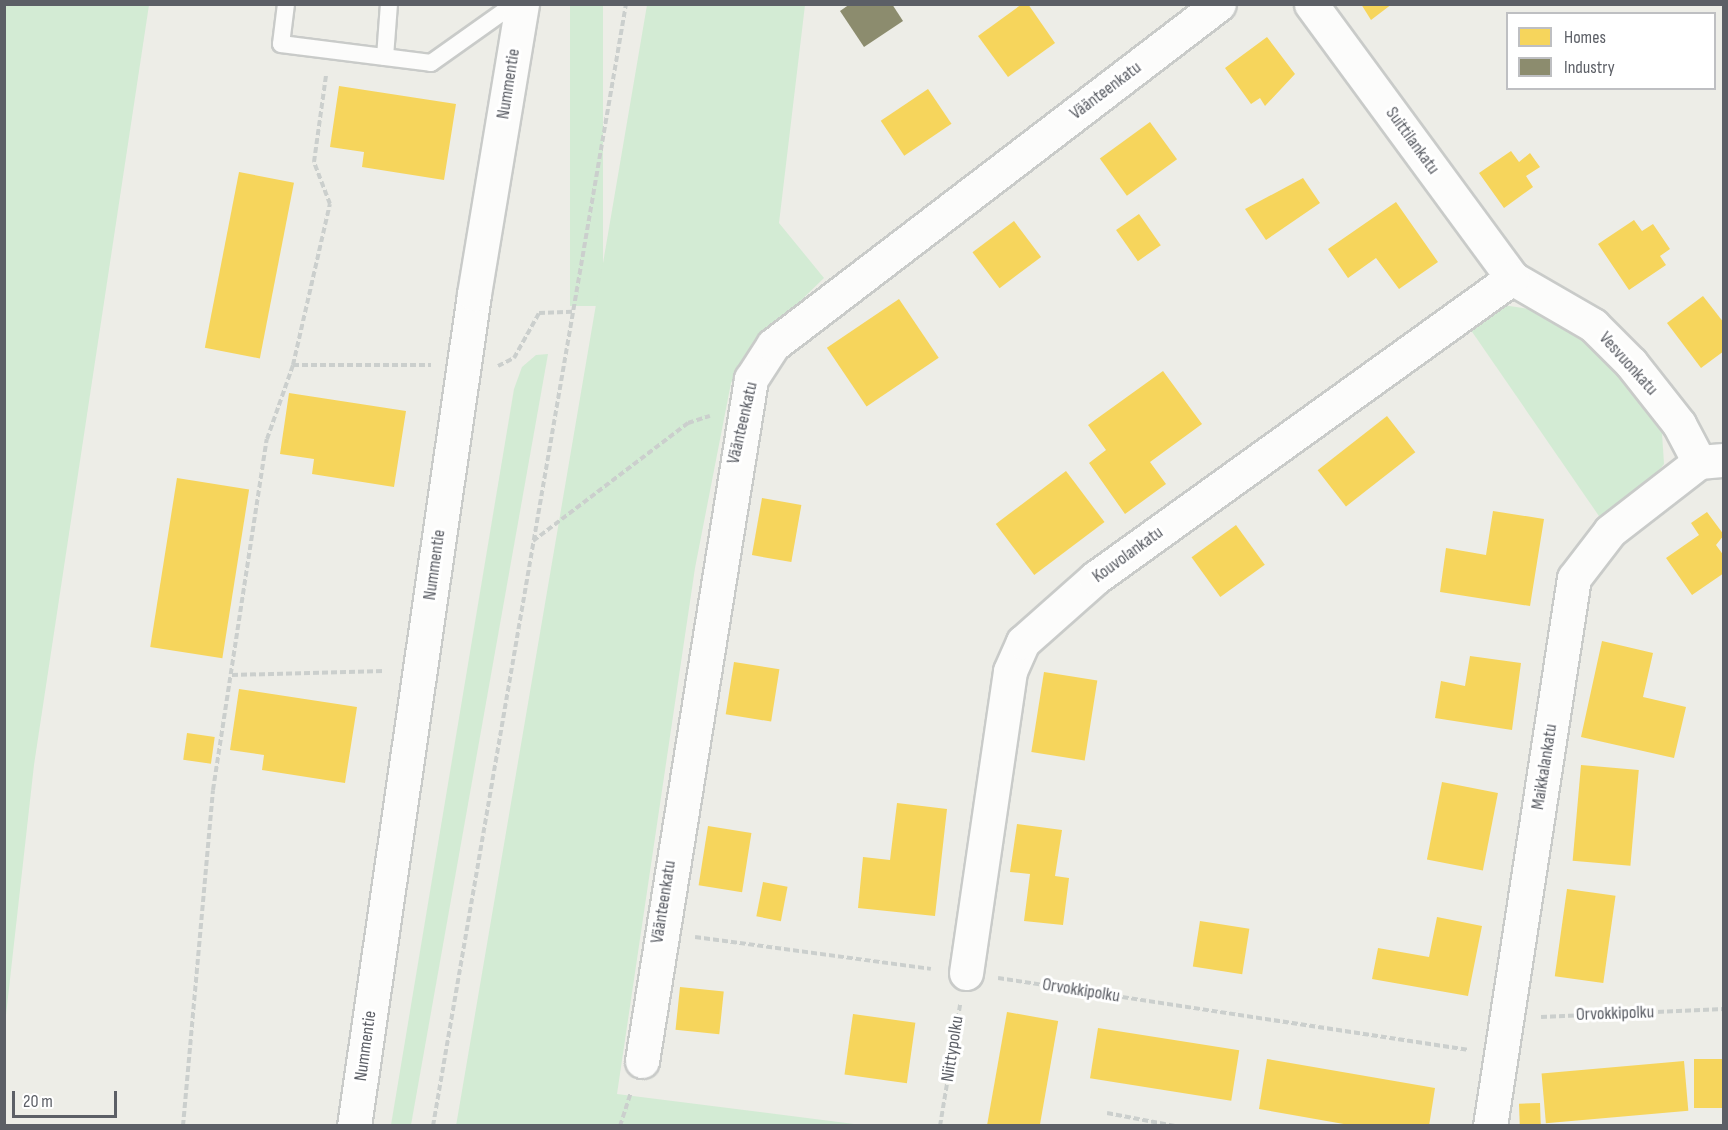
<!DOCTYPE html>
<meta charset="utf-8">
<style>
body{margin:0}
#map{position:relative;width:1728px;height:1130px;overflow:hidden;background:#edede7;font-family:"Sofia Sans Condensed",sans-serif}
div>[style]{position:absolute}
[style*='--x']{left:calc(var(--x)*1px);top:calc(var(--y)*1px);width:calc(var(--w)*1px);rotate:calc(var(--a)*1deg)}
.green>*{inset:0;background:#d3ebd4;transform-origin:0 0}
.homes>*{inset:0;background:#f6d55c;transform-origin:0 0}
.industry>*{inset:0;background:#8c8c6e}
.path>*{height:4px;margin-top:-2px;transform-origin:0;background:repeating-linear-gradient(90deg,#cbcfcd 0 6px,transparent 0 9px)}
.roads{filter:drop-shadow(2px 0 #c9cbc9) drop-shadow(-2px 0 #c9cbc9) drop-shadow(0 2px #c9cbc9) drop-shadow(0 -2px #c9cbc9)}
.service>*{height:16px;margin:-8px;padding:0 8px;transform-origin:8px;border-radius:8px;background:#fcfcfb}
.minor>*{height:33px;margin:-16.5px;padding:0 16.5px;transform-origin:16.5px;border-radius:16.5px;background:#fcfcfb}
.tertiary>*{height:33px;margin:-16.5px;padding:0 16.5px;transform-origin:16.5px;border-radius:16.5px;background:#fcfcfb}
span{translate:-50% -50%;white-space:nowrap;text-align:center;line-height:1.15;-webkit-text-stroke:6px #fff;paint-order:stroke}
.street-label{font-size:18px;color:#5c5f66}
.frame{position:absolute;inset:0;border:6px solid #5c5f66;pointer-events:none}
.legend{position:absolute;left:1506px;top:12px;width:210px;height:78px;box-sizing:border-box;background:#fff;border:2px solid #bebfc2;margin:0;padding:8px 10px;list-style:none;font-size:18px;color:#5c5f66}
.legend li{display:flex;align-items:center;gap:12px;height:30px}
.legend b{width:30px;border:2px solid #bebfc2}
.scale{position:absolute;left:12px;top:1091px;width:105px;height:27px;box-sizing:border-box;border:3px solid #5c5f66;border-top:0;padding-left:8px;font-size:18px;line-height:21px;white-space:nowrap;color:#5c5f66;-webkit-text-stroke:4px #fff;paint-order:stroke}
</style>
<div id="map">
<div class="green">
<i style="clip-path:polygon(5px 4px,149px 5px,34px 765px,5px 1024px)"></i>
<i style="left:570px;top:5px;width:33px;height:301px"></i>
<i style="clip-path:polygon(647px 5px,805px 5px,779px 223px,824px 278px,750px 350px,731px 383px,695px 568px,617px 1094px,862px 1125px,456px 1126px)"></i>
<i style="clip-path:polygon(1503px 305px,1543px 311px,1603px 357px,1662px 433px,1664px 464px,1650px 482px,1601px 519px,1466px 323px)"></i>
<i style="clip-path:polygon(548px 354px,411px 1125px,391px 1125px,514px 389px,522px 367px,536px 355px)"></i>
</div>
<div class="homes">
<i style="clip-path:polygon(1022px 4px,1028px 4px,1055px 43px,1008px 77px,978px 36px)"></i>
<i style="clip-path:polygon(1361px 4px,1392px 4px,1371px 20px)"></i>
<i style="clip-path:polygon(1267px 37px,1295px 74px,1265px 106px,1260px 98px,1251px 104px,1225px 68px)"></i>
<i style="clip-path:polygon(339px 86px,456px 104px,444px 180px,362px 167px,364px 152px,330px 147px)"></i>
<i style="left:928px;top:89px;width:42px;height:57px;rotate:56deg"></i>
<i style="left:1150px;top:122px;width:46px;height:62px;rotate:54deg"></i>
<i style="clip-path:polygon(1511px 151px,1519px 162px,1530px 153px,1540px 167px,1526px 176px,1533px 187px,1504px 208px,1479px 173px)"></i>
<i style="left:239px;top:172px;width:56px;height:179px;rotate:11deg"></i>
<i style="clip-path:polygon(1303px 178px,1320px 203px,1266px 240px,1245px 209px)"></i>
<i style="clip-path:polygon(1396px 202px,1438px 262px,1399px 289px,1376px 258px,1348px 278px,1328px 249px)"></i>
<i style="left:1139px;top:214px;width:38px;height:28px;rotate:55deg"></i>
<i style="clip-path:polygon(1634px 220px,1642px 231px,1653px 224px,1670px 249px,1660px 256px,1666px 265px,1629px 290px,1598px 244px)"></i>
<i style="left:1014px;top:221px;width:45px;height:52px;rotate:53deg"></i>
<i style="clip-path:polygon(1703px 296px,1724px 323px,1724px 351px,1701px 368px,1667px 323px)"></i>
<i style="left:899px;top:299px;width:71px;height:87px;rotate:56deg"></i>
<i style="clip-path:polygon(1163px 371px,1202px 424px,1150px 462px,1166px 484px,1125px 514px,1089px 463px,1106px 450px,1088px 425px)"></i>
<i style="clip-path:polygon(289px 393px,406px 411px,394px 487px,312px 474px,314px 459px,280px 454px)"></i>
<i style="left:1387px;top:416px;width:46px;height:88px;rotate:52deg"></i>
<i style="left:1066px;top:471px;width:64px;height:88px;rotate:53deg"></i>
<i style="left:177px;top:478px;width:73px;height:171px;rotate:9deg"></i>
<i style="left:762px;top:498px;width:40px;height:58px;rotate:10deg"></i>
<i style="clip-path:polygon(1493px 511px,1544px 519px,1530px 606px,1440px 592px,1446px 548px,1486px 555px)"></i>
<i style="clip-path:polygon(1707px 512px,1724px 535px,1716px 545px,1724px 556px,1724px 573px,1692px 595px,1666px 558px,1699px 535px,1691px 523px)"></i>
<i style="left:1236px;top:525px;width:49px;height:55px;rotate:54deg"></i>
<i style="clip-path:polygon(1602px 641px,1653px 653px,1643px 697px,1686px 707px,1674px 758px,1581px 737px)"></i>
<i style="clip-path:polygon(1470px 656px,1521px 663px,1512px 730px,1435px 718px,1441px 681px,1465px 686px)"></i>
<i style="left:734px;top:662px;width:46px;height:53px;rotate:9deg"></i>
<i style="left:1044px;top:672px;width:54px;height:81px;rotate:9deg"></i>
<i style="clip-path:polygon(239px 689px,357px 707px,345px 783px,262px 770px,264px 755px,230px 750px)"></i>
<i style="left:187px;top:733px;width:28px;height:27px;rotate:8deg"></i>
<i style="left:1581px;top:765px;width:58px;height:96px;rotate:5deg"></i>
<i style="left:1442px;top:782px;width:57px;height:79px;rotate:11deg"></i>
<i style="clip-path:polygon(897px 803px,947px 809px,935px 916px,858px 908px,863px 857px,890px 860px)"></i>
<i style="clip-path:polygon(1017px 824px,1062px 830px,1055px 876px,1069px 878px,1063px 925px,1024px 921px,1030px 874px,1010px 872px)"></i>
<i style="left:708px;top:826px;width:44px;height:60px;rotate:9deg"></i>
<i style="left:763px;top:882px;width:25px;height:35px;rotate:11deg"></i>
<i style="left:1567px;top:889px;width:49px;height:88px;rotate:8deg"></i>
<i style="clip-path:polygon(1437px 917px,1482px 926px,1468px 996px,1372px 979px,1378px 948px,1429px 957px)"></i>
<i style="left:1200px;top:921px;width:50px;height:46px;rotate:9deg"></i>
<i style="left:680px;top:987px;width:44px;height:43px;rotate:6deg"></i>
<i style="left:1007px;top:1012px;width:52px;height:116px;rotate:10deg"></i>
<i style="left:853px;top:1014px;width:63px;height:61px;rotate:8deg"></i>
<i style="left:1098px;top:1028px;width:143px;height:51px;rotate:9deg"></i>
<i style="clip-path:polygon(1267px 1059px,1435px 1088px,1429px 1126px,1355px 1126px,1259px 1109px)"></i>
<i style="left:1724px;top:1059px;width:49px;height:30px;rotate:90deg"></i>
<i style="left:1684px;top:1061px;width:50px;height:143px;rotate:85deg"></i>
<i style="left:1540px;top:1103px;width:23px;height:21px;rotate:88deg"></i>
</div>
<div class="industry">
<i style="clip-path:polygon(850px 4px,892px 4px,903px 21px,864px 47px,840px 11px)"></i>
</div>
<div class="path">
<i style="--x:293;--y:365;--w:138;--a:0"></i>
<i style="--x:498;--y:366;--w:18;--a:-27"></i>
<i style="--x:514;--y:358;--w:51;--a:-60.9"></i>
<i style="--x:539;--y:313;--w:33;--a:-2"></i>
<i style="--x:533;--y:541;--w:195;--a:-37.3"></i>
<i style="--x:688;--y:423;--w:23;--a:-18"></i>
<i style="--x:232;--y:675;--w:152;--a:-1.5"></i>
<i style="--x:695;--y:937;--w:238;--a:7.7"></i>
<i style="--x:998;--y:978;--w:475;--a:8.7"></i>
<i style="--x:1541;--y:1017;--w:183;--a:-2.5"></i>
<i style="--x:1107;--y:1113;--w:69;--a:10.8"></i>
<i style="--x:183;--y:1126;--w:337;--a:-84.9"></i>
<i style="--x:213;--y:790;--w:355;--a:-81.3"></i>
<i style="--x:267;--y:439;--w:78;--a:-70.6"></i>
<i style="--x:293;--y:365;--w:165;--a:-77.1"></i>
<i style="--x:330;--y:204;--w:45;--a:-110.9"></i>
<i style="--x:314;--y:162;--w:87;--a:-82.1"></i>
<i style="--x:433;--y:1126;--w:1138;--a:-80.24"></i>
<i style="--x:620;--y:1126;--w:35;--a:-72"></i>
<i style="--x:940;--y:1126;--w:123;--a:-80.6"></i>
</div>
<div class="roads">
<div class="service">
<i style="--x:286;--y:4;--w:40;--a:97.1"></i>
<i style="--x:281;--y:44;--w:151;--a:7.2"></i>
<i style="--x:431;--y:63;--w:102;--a:-35.4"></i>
<i style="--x:385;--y:57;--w:53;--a:-85.7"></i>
</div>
<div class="minor">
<i style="--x:1311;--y:4;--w:340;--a:53.7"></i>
<i style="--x:1512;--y:278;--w:94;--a:30.1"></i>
<i style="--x:1593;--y:325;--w:54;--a:45"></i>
<i style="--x:1631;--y:363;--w:78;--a:51.8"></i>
<i style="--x:1679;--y:424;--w:43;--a:62.2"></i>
<i style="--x:1699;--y:462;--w:25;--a:-5"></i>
<i style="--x:966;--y:973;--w:305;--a:-81.7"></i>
<i style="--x:1010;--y:671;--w:32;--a:-66"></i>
<i style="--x:1023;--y:642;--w:96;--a:-41.6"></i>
<i style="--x:1095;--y:578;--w:514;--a:-35.73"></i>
<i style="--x:642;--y:1061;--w:691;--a:-80.92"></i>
<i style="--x:751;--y:379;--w:40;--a:-57.1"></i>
<i style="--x:773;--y:345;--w:561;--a:-37.4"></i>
<i style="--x:1490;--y:1126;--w:554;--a:-81.29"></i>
<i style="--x:1574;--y:578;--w:59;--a:-52.5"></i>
<i style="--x:1610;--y:531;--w:113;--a:-37.8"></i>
</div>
<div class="tertiary">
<i style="--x:354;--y:1126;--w:841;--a:-81.79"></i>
<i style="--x:474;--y:294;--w:294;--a:-80.6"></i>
</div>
</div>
<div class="street-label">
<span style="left:509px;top:84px;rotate:-81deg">Nummentie</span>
<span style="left:1106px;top:91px;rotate:-37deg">Väänteenkatu</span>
<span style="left:1412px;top:141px;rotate:54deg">Suittilankatu</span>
<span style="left:1628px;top:364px;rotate:48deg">Vesvuonkatu</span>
<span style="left:743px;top:423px;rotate:-77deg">Väänteenkatu</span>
<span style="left:1128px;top:555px;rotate:-36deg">Kouvolankatu</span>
<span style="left:435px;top:565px;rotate:-82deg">Nummentie</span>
<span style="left:1545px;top:767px;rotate:-81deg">Maikkalankatu</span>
<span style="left:664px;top:902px;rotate:-81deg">Väänteenkatu</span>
<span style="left:1081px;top:991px;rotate:9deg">Orvokkipolku</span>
<span style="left:1615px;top:1014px;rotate:-2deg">Orvokkipolku</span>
<span style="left:366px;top:1046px;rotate:-82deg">Nummentie</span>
<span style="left:953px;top:1049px;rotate:-81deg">Niittypolku</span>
</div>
<div class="frame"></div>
<ul class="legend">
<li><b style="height:16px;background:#f6d55c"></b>Homes</li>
<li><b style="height:16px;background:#8c8c6e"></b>Industry</li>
</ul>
<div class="scale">20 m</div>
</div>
